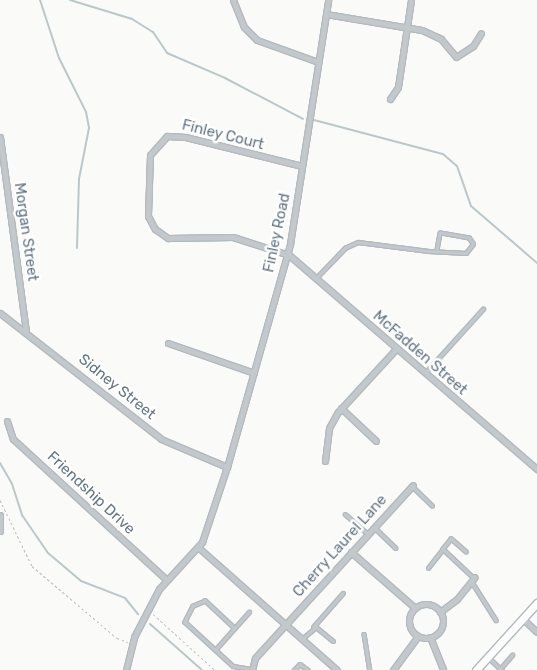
<!DOCTYPE html>
<style>
body{margin:0}
#map{position:relative;width:537px;height:670px;overflow:hidden;background:#fafaf8;font-family:Rubik,sans-serif}
div>[style]{position:absolute}
[style*='--x']{left:calc(var(--x)*1px);top:calc(var(--y)*1px);width:calc(var(--w)*1px);rotate:calc(var(--a)*1deg)}
.stream>*{height:2px;margin:-1px;padding:0 1px;transform-origin:1px;border-radius:1px;background:#bbc7cb}
.path>*{height:1px;margin-top:-0.5px;transform-origin:0;background:repeating-linear-gradient(90deg,#bbbfc2 0 2.5px,transparent 0 5px)}
.roads{filter:drop-shadow(1px 0 #b3babf) drop-shadow(-1px 0 #b3babf) drop-shadow(0 1px #b3babf) drop-shadow(0 -1px #b3babf)}
.service>*{height:2.5px;margin:-1.25px;padding:0 1.25px;transform-origin:1.25px;border-radius:1.25px;background:#c3c8cc}
.minor>*{height:5px;margin:-2.5px;padding:0 2.5px;transform-origin:2.5px;border-radius:2.5px;background:#c3c8cc}
.minor>.ring{margin:-2.5px;padding:0;box-sizing:content-box;background:none;border:5px solid #c3c8cc;border-radius:50%}
.secondary>*{height:7px;margin:-3.5px;padding:0 3.5px;transform-origin:3.5px;border-radius:3.5px;background:#fff}
span{translate:-50% -50%;white-space:nowrap;text-align:center;line-height:1.15;-webkit-text-stroke:5px #fff;paint-order:stroke}
.street-label{font-size:15px;color:#657683}
</style>
<div id="map">
<div class="stream">
<i style="--x:40;--y:0;--w:61;--a:71.9"></i>
<i style="--x:59;--y:58;--w:60;--a:63.4"></i>
<i style="--x:86;--y:112;--w:16;--a:79"></i>
<i style="--x:89;--y:128;--w:52;--a:101.1"></i>
<i style="--x:79;--y:179;--w:69;--a:91.7"></i>
<i style="--x:70;--y:0;--w:65;--a:17"></i>
<i style="--x:132;--y:19;--w:25;--a:32"></i>
<i style="--x:153;--y:32;--w:25;--a:56"></i>
<i style="--x:167;--y:53;--w:63;--a:23.3"></i>
<i style="--x:225;--y:78;--w:88;--a:27.7"></i>
<i style="--x:314;--y:120;--w:133;--a:14.8"></i>
<i style="--x:443;--y:154;--w:18;--a:41"></i>
<i style="--x:457;--y:166;--w:42;--a:70.7"></i>
<i style="--x:471;--y:206;--w:87;--a:40.8"></i>
<i style="--x:0;--y:463;--w:24;--a:60"></i>
<i style="--x:12;--y:484;--w:33;--a:72"></i>
<i style="--x:22;--y:515;--w:46;--a:55.6"></i>
<i style="--x:48;--y:553;--w:43;--a:40.3"></i>
<i style="--x:81;--y:581;--w:47;--a:21.1"></i>
<i style="--x:125;--y:598;--w:21;--a:51"></i>
<i style="--x:150;--y:624;--w:69;--a:41.5"></i>
</div>
<div class="path">
<i style="--x:0;--y:500;--w:73;--a:64.1"></i>
<i style="--x:32;--y:566;--w:111;--a:40.3"></i>
<i style="--x:117;--y:638;--w:12;--a:20"></i>
<i style="--x:153;--y:614;--w:84;--a:42.1"></i>
</div>
<div class="roads">
<div class="service">
<i style="--x:316;--y:278;--w:42;--a:-46"></i>
<i style="--x:345;--y:248;--w:14;--a:-25"></i>
<i style="--x:358;--y:242;--w:71;--a:7.3"></i>
<i style="--x:428;--y:251;--w:38;--a:3"></i>
<i style="--x:466;--y:253;--w:11;--a:-52"></i>
<i style="--x:473;--y:244;--w:7;--a:-124"></i>
<i style="--x:469;--y:238;--w:29;--a:-170"></i>
<i style="--x:440;--y:233;--w:17;--a:100"></i>
<i style="--x:426;--y:372;--w:85;--a:-47.9"></i>
<i style="--x:412;--y:486;--w:28;--a:44"></i>
<i style="--x:345;--y:514;--w:30;--a:41"></i>
<i style="--x:374;--y:527;--w:30;--a:44"></i>
<i style="--x:466;--y:552;--w:20;--a:-139"></i>
<i style="--x:451;--y:539;--w:13;--a:129"></i>
<i style="--x:443;--y:549;--w:42;--a:43.1"></i>
<i style="--x:428;--y:568;--w:24;--a:-52"></i>
<i style="--x:472;--y:582;--w:45;--a:57.7"></i>
<i style="--x:313;--y:627;--w:45;--a:-48.6"></i>
<i style="--x:234;--y:628;--w:40;--a:-137"></i>
<i style="--x:205;--y:601;--w:13;--a:157"></i>
<i style="--x:193;--y:606;--w:18;--a:117"></i>
<i style="--x:185;--y:622;--w:65;--a:42.5"></i>
<i style="--x:233;--y:666;--w:18;--a:9"></i>
<i style="--x:364;--y:634;--w:36;--a:81"></i>
<i style="--x:303;--y:638;--w:17;--a:-40"></i>
<i style="--x:316;--y:627;--w:22;--a:39"></i>
<i style="--x:215;--y:650;--w:51;--a:-48.2"></i>
<i style="--x:489;--y:658;--w:18;--a:43"></i>
<i style="--x:294;--y:670;--w:8;--a:-45"></i>
<i style="--x:300;--y:664;--w:10;--a:37"></i>
<i style="--x:499;--y:670;--w:20;--a:-49"></i>
</div>
<div class="minor">
<i style="--x:233;--y:0;--w:29;--a:68"></i>
<i style="--x:244;--y:27;--w:18;--a:45"></i>
<i style="--x:257;--y:40;--w:65;--a:19.8"></i>
<i style="--x:326;--y:14;--w:97;--a:9.5"></i>
<i style="--x:422;--y:30;--w:21;--a:25"></i>
<i style="--x:441;--y:39;--w:23;--a:50"></i>
<i style="--x:456;--y:57;--w:20;--a:-33"></i>
<i style="--x:473;--y:46;--w:15;--a:-58"></i>
<i style="--x:390;--y:99;--w:14;--a:-56"></i>
<i style="--x:398;--y:87;--w:88;--a:-81.5"></i>
<i style="--x:0;--y:137;--w:196;--a:82.4"></i>
<i style="--x:302;--y:166;--w:120;--a:-166"></i>
<i style="--x:186;--y:137;--w:19;--a:-177"></i>
<i style="--x:167;--y:136;--w:25;--a:132"></i>
<i style="--x:150;--y:155;--w:61;--a:91.9"></i>
<i style="--x:148;--y:216;--w:15;--a:62"></i>
<i style="--x:155;--y:229;--w:16;--a:35"></i>
<i style="--x:168;--y:238;--w:65;--a:-0.9"></i>
<i style="--x:233;--y:237;--w:59;--a:17.8"></i>
<i style="--x:289;--y:255;--w:328;--a:40.8"></i>
<i style="--x:0;--y:313;--w:204;--a:38"></i>
<i style="--x:161;--y:439;--w:72;--a:23"></i>
<i style="--x:168;--y:343;--w:91;--a:19.2"></i>
<i style="--x:341;--y:408;--w:48;--a:43.3"></i>
<i style="--x:7;--y:421;--w:19;--a:72"></i>
<i style="--x:13;--y:439;--w:207;--a:42.5"></i>
<i style="--x:325;--y:461;--w:33;--a:-83"></i>
<i style="--x:329;--y:428;--w:18;--a:-61"></i>
<i style="--x:338;--y:412;--w:86;--a:-47.4"></i>
<i style="--x:0;--y:515;--w:16;--a:90"></i>
<i style="--x:199;--y:548;--w:184;--a:41.5"></i>
<i style="--x:351;--y:552;--w:85;--a:41.2"></i>
<i class="ring" style="left:409px;top:604px;width:29px;height:29px"></i>
<i style="--x:440;--y:612;--w:21;--a:-37"></i>
<i style="--x:457;--y:599;--w:28;--a:-51"></i>
<i style="--x:523;--y:619;--w:19;--a:43"></i>
<i style="--x:430;--y:637;--w:35;--a:68"></i>
<i style="--x:126;--y:670;--w:34;--a:-76"></i>
<i style="--x:134;--y:637;--w:54;--a:-62.5"></i>
<i style="--x:159;--y:589;--w:64;--a:-47.5"></i>
<i style="--x:202;--y:542;--w:79;--a:-71.6"></i>
<i style="--x:227;--y:467;--w:232;--a:-74.2"></i>
<i style="--x:290;--y:244;--w:247;--a:-81.1"></i>
<i style="--x:252;--y:670;--w:12;--a:-76"></i>
<i style="--x:255;--y:658;--w:234;--a:-47.6"></i>
<i style="--x:393;--y:670;--w:42;--a:-53.7"></i>
</div>
<div class="secondary">
<i style="--x:476;--y:670;--w:91;--a:-47.7"></i>
</div>
</div>
<div class="street-label">
<span style="left:223px;top:135px;rotate:14deg">Finley Court</span>
<span style="left:26px;top:232px;rotate:82deg">Morgan Street</span>
<span style="left:277px;top:233px;rotate:-78deg">Finley Road</span>
<span style="left:420px;top:353px;rotate:41deg">McFadden Street</span>
<span style="left:117px;top:387px;rotate:39deg">Sidney Street</span>
<span style="left:91px;top:493px;rotate:43deg">Friendship Drive</span>
<span style="left:340px;top:546px;rotate:-48deg">Cherry Laurel Lane</span>
</div>
</div>
